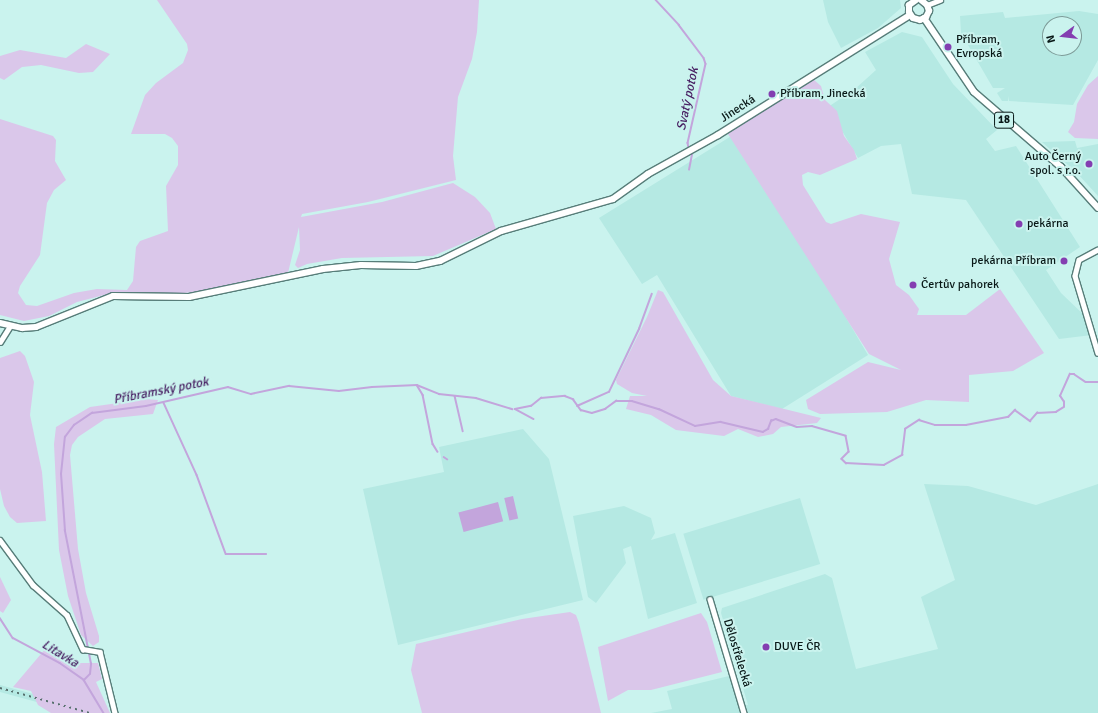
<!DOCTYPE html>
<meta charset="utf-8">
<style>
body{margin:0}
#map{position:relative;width:1098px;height:713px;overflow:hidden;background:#caf3ee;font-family:Signika,sans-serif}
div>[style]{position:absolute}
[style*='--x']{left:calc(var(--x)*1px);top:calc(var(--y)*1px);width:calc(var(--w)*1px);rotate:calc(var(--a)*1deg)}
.built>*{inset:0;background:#b5e9e3;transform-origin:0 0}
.green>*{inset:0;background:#dac7ea}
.water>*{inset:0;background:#c3a5dc;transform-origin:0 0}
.stream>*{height:1.5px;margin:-0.75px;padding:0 0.75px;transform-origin:0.75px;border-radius:0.75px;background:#c3a5dc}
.roads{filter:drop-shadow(1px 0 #577d79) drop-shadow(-1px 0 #577d79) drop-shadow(0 1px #577d79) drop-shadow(0 -1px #577d79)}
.minor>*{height:4.5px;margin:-2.25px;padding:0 2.25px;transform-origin:2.25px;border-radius:2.25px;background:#fff}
.major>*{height:6px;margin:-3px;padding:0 3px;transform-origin:3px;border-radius:3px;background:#fff}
.rail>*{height:1.5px;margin-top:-0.75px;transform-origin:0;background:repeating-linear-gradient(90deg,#566f6d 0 2px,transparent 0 6px)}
.dots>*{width:11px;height:11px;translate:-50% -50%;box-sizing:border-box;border:2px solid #caf3ee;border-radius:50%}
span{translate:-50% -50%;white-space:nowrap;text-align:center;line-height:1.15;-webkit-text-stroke:4px #caf3ee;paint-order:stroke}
.shield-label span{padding:1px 3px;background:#caf3ee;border:1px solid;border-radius:3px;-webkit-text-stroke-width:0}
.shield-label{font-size:11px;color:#091817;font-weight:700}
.poi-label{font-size:12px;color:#091817}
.left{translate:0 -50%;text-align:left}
.right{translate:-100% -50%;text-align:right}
.street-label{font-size:12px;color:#091817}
.water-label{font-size:13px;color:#492264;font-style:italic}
.north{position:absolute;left:1042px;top:16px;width:40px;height:40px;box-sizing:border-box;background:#caf3ee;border:1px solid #7d9b98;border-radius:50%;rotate:255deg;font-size:11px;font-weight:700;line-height:16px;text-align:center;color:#091817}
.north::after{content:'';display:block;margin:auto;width:14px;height:18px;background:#843eb1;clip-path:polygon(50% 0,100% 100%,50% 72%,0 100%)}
</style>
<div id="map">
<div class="built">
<i style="clip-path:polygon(823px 0,900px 0,901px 8px,878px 28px,841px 48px,828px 22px)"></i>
<i style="clip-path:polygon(evenodd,1079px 11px,1098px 14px,1098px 60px,1073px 105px,1009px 101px,1009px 96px,1008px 101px,1002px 101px,997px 93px,1005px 88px,993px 88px,961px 33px,960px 16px,1003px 12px,1005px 18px,1079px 11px,1050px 24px,1074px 24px,1074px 48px,1050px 48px,1050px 24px)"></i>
<i style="clip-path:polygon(902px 32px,922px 37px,953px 84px,997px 130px,986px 139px,995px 151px,1016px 146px,1080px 247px,1046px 270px,1061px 293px,1085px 316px,1092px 335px,1059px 339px,966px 200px,912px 194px,901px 144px,881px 146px,858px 158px,828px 107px,855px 89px,876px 70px,865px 52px)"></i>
<i style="clip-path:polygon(733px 135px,802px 243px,868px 355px,782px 409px,731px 396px,657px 275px,642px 284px,599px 218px)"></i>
<i style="clip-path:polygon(1075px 141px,1077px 148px,1098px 144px,1098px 196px,1077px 173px,1042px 142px)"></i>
<i style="clip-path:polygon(523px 429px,549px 459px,583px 600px,398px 645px,363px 489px,444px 472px,439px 447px)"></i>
<i style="clip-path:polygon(924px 484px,968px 486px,1036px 505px,1098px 484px,1098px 713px,651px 713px,672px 709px,667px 691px,729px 676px,739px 707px,748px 705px,721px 613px,722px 608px,825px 574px,832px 578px,856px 669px,938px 649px,921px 597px,955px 580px)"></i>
<i style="left:800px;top:498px;width:69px;height:122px;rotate:73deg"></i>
<i style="clip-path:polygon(624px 506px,651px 518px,655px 533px,651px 540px,675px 533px,697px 603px,648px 619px,631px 546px,623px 549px,626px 563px,596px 603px,588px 597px,573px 516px)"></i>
<i style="clip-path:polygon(0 685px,103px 713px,77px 713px,0 692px)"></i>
</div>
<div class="green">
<i style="clip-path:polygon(157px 0,479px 0,477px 32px,472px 59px,458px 97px,453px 156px,456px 180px,368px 202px,302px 214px,301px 217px,382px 202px,453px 183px,475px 197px,490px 213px,496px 229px,433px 256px,342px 258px,307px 264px,298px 268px,295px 265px,300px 250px,299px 227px,288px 273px,212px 290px,175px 294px,112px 293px,77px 302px,49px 316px,24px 321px,0 315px,0 119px,53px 136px,56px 140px,55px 161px,66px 180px,54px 190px,47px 203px,40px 255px,20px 286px,18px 293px,26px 305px,37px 306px,74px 293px,97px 289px,127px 290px,133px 281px,136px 247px,140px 241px,168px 231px,166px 186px,178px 165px,178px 146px,172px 138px,165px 134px,131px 134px,145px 95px,156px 83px,183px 63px,188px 50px,187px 44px)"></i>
<i style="clip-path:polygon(86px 44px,110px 54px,93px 72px,79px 73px,41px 65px,22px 67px,4px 80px,0 78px,0 56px,20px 50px,66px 58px)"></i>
<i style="clip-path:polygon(1098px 76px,1098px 139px,1075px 138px,1068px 132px,1074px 122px,1077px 104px,1088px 85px)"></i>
<i style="clip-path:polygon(813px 79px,821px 86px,825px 100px,837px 111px,844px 136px,854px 150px,857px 159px,820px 175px,808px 172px,802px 175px,803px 185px,826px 222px,831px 224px,861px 214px,900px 222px,889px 259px,896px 285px,909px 295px,919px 309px,917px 315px,966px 315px,1000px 289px,1044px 353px,1013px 371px,969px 375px,969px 402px,926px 400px,887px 412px,820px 414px,808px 409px,806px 400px,868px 362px,901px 370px,869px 354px,726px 131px)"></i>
<i style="clip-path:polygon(658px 290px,663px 292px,713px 380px,731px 396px,821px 418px,817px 423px,781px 427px,773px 434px,758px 437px,738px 429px,724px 436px,676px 430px,651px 415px,626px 409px,630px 396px,647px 396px,632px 393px,617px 384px,616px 380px,647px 317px)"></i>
<i style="clip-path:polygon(20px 351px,25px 356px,34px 382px,30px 415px,42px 472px,46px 521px,17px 523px,10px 517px,4px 506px,0 489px,0 358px)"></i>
<i style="clip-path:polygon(146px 399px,158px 400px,153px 414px,105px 419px,78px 437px,72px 445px,70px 455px,78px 549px,86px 593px,99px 636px,99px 642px,93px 646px,81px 635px,68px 596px,59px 550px,54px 444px,56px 427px,90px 407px)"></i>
<i style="clip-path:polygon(0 577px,11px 600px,3px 613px,0 611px)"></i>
<i style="clip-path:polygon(570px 612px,576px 615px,579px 623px,601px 713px,422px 713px,411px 670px,416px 644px,522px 619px)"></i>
<i style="clip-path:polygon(701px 613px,707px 622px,722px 672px,651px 690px,628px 690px,608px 701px,598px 647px)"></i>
<i style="clip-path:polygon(46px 648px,78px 663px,98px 663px,102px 679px,96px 682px,110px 713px,51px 713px,38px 705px,31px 691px,13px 687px)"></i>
</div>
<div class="water">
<i style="left:513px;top:496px;width:23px;height:9px;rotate:77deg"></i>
<i style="left:498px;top:502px;width:20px;height:41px;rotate:75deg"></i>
</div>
<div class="stream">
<i style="--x:656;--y:0;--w:34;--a:47"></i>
<i style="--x:679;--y:25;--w:41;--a:52.9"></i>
<i style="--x:704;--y:58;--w:6;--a:72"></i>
<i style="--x:706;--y:64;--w:81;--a:102.8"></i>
<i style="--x:688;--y:143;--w:5;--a:79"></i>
<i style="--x:689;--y:170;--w:16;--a:-79"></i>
<i style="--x:417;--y:385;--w:12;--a:59"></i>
<i style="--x:423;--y:395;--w:50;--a:78.5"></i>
<i style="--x:433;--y:444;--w:9;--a:58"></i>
<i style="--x:455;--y:396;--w:36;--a:77"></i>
<i style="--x:164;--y:403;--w:79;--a:65.4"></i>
<i style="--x:197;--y:475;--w:84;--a:69.8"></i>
<i style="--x:226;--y:554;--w:40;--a:0"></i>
<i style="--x:577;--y:406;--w:35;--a:-24"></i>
<i style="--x:609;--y:392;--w:70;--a:-64.5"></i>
<i style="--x:639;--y:329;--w:37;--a:-70"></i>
<i style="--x:515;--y:409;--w:16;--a:-11"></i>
<i style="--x:531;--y:406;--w:13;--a:-39"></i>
<i style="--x:541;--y:398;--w:24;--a:-5"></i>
<i style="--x:565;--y:396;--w:9;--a:21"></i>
<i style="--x:573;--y:399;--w:14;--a:54"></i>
<i style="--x:581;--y:410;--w:11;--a:15"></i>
<i style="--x:592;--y:413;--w:14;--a:-17"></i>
<i style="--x:605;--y:409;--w:14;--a:-36"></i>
<i style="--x:616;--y:401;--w:16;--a:0"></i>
<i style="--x:632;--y:401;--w:28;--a:17"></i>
<i style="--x:659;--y:409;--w:40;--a:25"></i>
<i style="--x:695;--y:426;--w:26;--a:-9"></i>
<i style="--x:721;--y:422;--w:43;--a:13.4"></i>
<i style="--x:763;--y:432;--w:6;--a:-31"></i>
<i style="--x:768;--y:429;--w:9;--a:-69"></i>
<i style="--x:771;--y:421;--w:5;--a:-22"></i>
<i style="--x:776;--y:419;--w:22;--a:21"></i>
<i style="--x:797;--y:427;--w:15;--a:-4"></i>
<i style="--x:812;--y:426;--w:35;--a:16"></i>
<i style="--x:846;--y:436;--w:16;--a:79"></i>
<i style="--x:849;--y:452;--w:10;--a:135"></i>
<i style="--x:842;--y:459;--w:6;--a:45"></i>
<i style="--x:846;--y:463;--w:38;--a:3"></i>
<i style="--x:884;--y:465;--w:21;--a:-29"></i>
<i style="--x:902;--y:455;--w:26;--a:-83"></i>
<i style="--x:905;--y:429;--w:17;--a:-33"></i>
<i style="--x:919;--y:420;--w:17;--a:17"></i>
<i style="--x:935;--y:425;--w:31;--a:0"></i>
<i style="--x:966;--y:425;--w:43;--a:-10.8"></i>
<i style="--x:1008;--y:417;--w:10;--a:-45"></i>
<i style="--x:1015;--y:410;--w:19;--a:36"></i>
<i style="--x:1030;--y:421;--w:11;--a:-49"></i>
<i style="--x:1037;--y:413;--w:19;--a:-3"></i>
<i style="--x:1056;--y:412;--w:9;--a:-32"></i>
<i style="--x:1064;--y:407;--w:5;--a:-90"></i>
<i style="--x:1064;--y:402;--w:7;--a:-124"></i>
<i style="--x:1060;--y:396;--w:24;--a:-66"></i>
<i style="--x:1070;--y:374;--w:4;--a:0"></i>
<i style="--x:1074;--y:374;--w:14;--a:34"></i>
<i style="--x:1086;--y:382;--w:12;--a:0"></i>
<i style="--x:515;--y:409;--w:21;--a:28"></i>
<i style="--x:444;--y:457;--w:4;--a:34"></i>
<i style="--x:0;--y:618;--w:24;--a:57"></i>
<i style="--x:13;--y:638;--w:53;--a:28"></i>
<i style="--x:60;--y:663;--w:29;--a:35"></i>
<i style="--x:84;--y:680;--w:39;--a:59"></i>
<i style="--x:84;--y:680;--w:8;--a:-45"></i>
<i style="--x:90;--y:674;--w:10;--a:-84"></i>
<i style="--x:91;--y:664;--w:136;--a:-101.1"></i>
<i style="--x:65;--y:531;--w:57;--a:-94"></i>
<i style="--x:61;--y:474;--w:37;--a:-84"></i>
<i style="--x:65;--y:437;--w:15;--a:-53"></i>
<i style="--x:74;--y:425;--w:22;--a:-34"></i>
<i style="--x:92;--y:413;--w:54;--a:-7.4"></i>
<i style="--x:146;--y:406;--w:84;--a:-13"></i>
<i style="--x:228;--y:387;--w:24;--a:17"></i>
<i style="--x:251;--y:394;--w:39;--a:-12"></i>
<i style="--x:289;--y:386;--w:50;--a:5.7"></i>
<i style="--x:339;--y:391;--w:33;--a:-7"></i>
<i style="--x:372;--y:387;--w:45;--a:-2.5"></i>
<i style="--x:417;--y:385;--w:24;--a:22"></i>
<i style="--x:439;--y:394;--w:37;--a:6"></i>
<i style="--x:476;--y:398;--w:38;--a:17"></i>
</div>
<div class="roads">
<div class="minor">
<i style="--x:927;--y:5;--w:14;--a:-21"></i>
<i style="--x:1098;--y:250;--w:21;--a:152"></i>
<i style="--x:1079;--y:260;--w:16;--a:104"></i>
<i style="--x:1075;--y:276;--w:80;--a:73.4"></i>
<i style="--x:0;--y:342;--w:19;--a:-58"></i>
<i style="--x:0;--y:540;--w:56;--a:53.7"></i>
<i style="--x:33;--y:585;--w:45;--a:41.4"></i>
<i style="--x:67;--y:615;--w:38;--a:65"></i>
<i style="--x:83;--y:649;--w:17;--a:10"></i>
<i style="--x:100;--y:652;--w:63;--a:76.2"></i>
<i style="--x:710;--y:599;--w:119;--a:73.4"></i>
</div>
<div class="major">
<i style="--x:916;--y:0;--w:9;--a:144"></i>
<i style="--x:909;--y:5;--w:7;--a:90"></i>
<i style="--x:909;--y:12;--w:7;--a:56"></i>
<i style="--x:913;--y:18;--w:7;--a:16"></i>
<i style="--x:920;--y:20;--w:7;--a:-27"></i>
<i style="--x:926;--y:17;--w:7;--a:-63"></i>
<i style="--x:929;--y:11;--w:6;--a:-108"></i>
<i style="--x:927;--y:5;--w:8;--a:-140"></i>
<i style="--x:924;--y:18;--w:89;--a:56"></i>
<i style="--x:974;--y:92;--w:115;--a:40.8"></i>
<i style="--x:1061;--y:167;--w:55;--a:47.9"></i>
<i style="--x:0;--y:323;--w:23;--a:13"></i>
<i style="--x:22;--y:328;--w:14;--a:-4"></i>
<i style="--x:36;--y:327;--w:83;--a:-21.9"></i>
<i style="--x:113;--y:296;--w:76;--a:0.8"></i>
<i style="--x:189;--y:297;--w:137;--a:-11.8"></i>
<i style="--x:323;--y:269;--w:38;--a:-6"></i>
<i style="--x:361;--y:265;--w:55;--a:1"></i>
<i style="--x:416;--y:266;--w:25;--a:-12"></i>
<i style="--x:440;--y:261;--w:68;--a:-26.2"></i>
<i style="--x:501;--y:231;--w:116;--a:-15.9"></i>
<i style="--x:613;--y:199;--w:43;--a:-35.5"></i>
<i style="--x:648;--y:174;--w:80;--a:-29.1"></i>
<i style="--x:718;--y:135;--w:226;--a:-32"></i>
</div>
</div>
<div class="rail">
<i style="--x:0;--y:688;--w:93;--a:15.5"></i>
</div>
<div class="dots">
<i style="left:948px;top:47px;background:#843eb1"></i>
<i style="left:772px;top:94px;background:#843eb1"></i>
<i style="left:1089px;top:164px;background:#843eb1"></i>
<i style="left:1019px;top:224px;background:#843eb1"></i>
<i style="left:1064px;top:261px;background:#843eb1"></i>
<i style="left:913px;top:285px;background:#843eb1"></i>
<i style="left:766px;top:647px;background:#843eb1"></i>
</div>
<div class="shield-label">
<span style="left:1004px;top:120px">18</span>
</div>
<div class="poi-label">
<span class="left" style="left:956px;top:47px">Příbram,<br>Evropská</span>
<span class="left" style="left:780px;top:94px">Příbram, Jinecká</span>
<span class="right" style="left:1081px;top:164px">Auto Černý<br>spol. s r.o.</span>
<span class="left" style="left:1027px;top:224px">pekárna</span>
<span class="right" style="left:1056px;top:261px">pekárna Příbram</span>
<span class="left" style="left:921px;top:285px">Čertův pahorek</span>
<span class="left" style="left:774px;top:647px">DUVE ČR</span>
</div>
<div class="street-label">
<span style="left:738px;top:109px;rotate:-33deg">Jinecká</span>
<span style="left:737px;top:653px;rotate:73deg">Dělostřelecká</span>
</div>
<div class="water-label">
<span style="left:688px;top:99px;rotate:-78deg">Svatý potok</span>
<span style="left:161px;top:391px;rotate:-11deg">Příbramský potok</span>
<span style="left:60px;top:654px;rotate:31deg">Litavka</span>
</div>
<div class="north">N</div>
</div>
